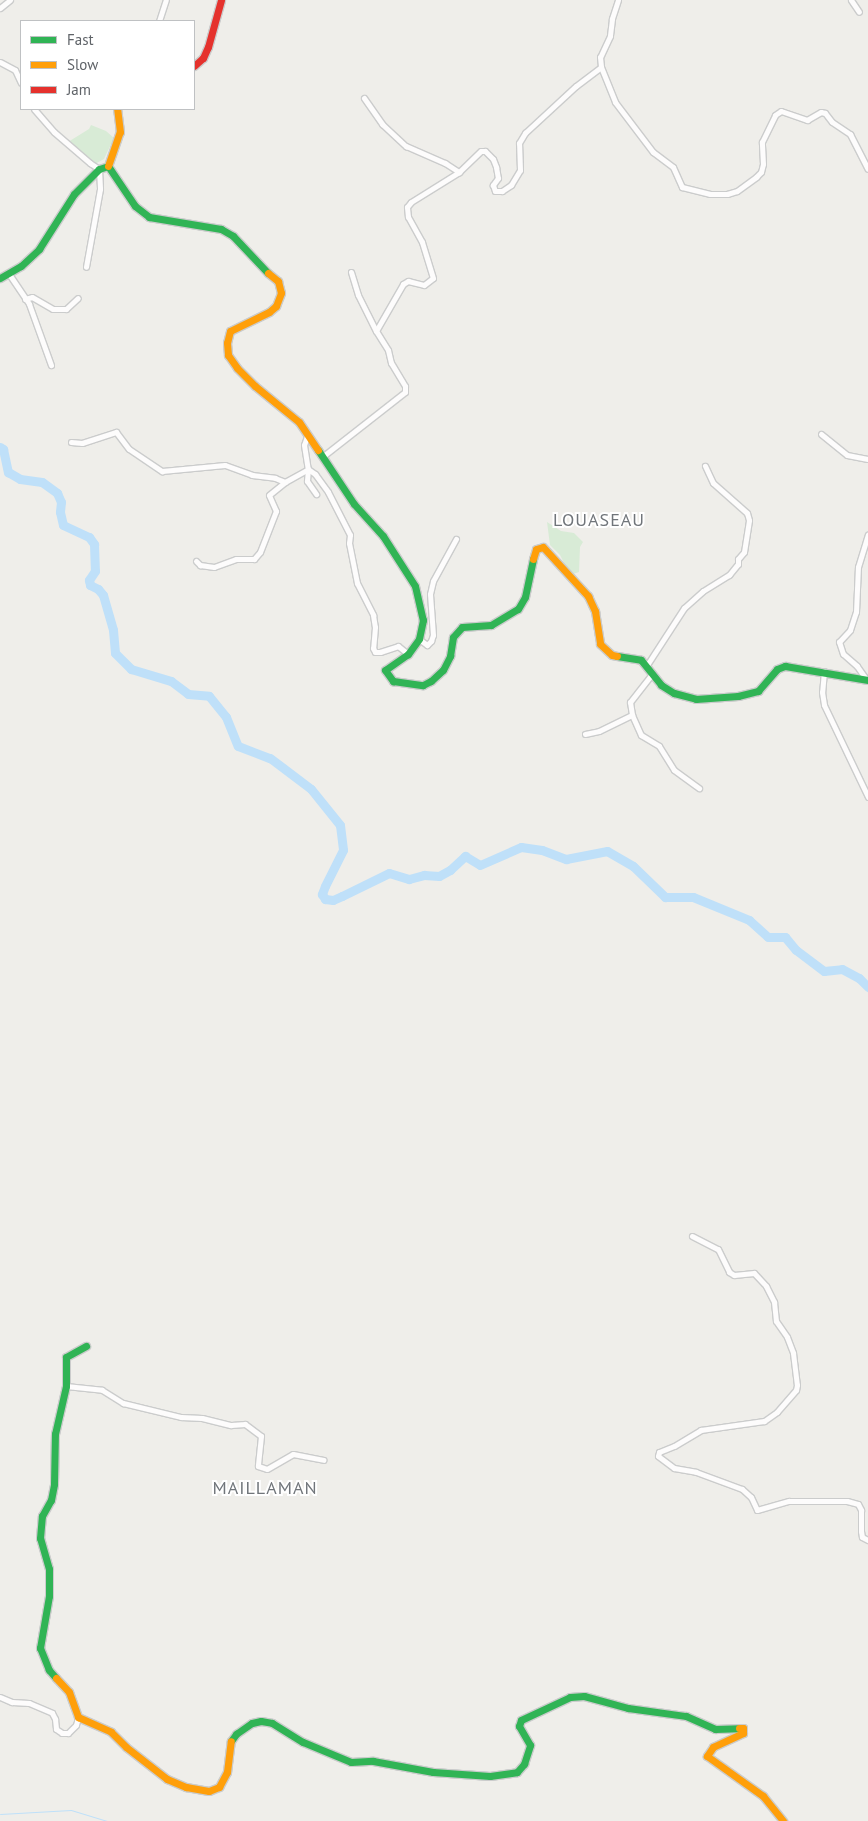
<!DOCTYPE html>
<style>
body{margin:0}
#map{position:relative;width:868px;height:1821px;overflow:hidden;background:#efeeea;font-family:"PT Sans",sans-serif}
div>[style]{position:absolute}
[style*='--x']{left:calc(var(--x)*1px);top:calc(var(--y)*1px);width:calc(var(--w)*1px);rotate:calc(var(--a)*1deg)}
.green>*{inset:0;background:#d8ebd6}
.stream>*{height:1px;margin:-0.5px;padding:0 0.5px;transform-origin:0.5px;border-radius:0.5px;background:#bfe0f9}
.river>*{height:9px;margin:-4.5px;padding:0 4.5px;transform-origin:4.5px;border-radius:4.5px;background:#bfe0f9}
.roads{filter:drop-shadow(1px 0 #cbcccc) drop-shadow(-1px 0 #cbcccc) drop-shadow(0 1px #cbcccc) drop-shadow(0 -1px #cbcccc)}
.street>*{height:5px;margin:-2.5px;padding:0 2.5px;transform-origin:2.5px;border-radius:2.5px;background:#fdfcfc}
.fast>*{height:7px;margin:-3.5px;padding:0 3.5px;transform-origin:3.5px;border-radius:3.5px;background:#30b455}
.slow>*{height:7px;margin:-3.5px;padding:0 3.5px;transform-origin:3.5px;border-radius:3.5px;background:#ff9f0a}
.jam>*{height:7px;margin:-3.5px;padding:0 3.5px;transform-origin:3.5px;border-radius:3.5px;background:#e5322d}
span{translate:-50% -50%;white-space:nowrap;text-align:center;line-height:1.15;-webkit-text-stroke:4px #fff;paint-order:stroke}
.quarter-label{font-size:18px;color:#70757a;letter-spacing:1px}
.legend{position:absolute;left:20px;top:20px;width:175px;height:90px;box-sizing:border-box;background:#fff;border:1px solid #bfc1c3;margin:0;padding:6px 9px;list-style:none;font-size:15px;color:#5f6368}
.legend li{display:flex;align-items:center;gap:10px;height:25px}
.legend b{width:25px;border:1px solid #bfc1c3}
</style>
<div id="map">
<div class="green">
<i style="clip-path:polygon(91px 125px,106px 131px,114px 138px,104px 159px,93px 165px,68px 142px,89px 129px)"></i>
<i style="clip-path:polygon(547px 522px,561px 531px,574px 533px,583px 542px,580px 547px,579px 572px,573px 574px,568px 571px,560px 555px,550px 545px)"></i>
</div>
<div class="stream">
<i style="--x:0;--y:1814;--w:71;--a:-3.2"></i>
<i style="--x:71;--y:1810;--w:38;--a:17"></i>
</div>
<div class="river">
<i style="--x:0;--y:447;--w:4;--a:34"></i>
<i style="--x:3;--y:449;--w:24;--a:78"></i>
<i style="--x:8;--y:472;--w:14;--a:30"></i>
<i style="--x:20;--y:479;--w:22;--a:8"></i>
<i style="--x:42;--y:482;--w:19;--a:36"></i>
<i style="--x:57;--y:493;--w:10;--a:66"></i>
<i style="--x:61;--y:502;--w:10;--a:96"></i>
<i style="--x:60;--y:512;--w:13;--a:77"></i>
<i style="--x:63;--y:525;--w:29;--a:25"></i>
<i style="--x:89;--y:537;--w:9;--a:54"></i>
<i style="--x:94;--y:544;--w:27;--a:88"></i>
<i style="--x:95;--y:571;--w:11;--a:124"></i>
<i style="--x:89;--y:580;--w:5;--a:79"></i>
<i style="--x:90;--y:585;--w:9;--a:27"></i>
<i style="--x:98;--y:589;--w:8;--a:50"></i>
<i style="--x:103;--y:595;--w:36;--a:74"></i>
<i style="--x:113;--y:630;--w:23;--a:85"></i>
<i style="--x:115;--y:653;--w:23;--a:45"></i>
<i style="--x:131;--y:669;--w:42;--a:16.7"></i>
<i style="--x:171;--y:681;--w:21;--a:37"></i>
<i style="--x:188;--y:694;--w:21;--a:5"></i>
<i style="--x:209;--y:696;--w:27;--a:51"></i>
<i style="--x:226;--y:717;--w:31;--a:68"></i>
<i style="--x:238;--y:746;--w:34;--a:21"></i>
<i style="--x:270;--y:758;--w:51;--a:37.1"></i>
<i style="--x:311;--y:789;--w:46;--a:51.1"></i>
<i style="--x:340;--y:825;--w:25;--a:83"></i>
<i style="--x:343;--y:850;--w:40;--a:116.6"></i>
<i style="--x:325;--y:886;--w:9;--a:111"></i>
<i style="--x:322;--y:894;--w:6;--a:59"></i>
<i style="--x:325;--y:899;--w:8;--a:7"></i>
<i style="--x:333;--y:900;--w:10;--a:-24"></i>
<i style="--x:342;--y:896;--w:52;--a:-26.1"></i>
<i style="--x:389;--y:873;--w:21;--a:17"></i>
<i style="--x:409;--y:879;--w:16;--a:-15"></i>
<i style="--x:424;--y:875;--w:15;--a:4"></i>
<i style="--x:439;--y:876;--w:13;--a:-29"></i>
<i style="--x:450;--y:870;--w:21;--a:-43"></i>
<i style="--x:465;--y:856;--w:17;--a:31"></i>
<i style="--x:480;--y:865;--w:45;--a:-23.7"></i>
<i style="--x:521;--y:847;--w:21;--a:8"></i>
<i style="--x:542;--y:850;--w:26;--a:21"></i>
<i style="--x:566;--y:859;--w:42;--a:-11"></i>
<i style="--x:607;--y:851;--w:30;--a:30"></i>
<i style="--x:633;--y:866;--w:45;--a:44.1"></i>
<i style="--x:665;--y:897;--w:28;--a:0"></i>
<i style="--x:693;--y:897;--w:61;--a:22.3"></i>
<i style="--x:749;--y:920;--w:25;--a:42"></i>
<i style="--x:768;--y:937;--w:17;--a:0"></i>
<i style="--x:785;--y:937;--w:17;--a:50"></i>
<i style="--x:796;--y:950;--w:35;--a:37"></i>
<i style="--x:824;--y:971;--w:18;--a:-6"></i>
<i style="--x:842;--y:969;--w:19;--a:28"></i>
<i style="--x:859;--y:978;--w:13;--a:45"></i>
</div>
<div class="roads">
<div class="street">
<i style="--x:618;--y:0;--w:20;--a:108"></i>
<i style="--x:612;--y:19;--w:17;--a:97"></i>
<i style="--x:610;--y:36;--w:23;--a:115"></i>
<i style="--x:600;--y:57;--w:10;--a:84"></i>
<i style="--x:601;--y:67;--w:38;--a:68"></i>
<i style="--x:615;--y:102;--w:63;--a:52.8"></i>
<i style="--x:653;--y:152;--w:25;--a:37"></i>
<i style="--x:673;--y:167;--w:22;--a:66"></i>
<i style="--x:682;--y:187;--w:29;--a:14"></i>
<i style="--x:710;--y:194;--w:17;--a:0"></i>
<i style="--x:727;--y:194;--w:10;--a:-17"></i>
<i style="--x:737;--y:191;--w:24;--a:-36"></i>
<i style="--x:756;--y:177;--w:7;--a:-45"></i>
<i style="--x:761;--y:172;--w:8;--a:-76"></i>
<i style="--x:763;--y:164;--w:22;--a:-93"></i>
<i style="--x:762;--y:142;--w:30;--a:-64"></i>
<i style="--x:775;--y:115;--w:7;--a:-34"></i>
<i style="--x:781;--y:111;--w:28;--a:19"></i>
<i style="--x:807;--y:120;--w:16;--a:-30"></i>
<i style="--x:821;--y:112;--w:4;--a:14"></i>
<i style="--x:825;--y:113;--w:11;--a:52"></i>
<i style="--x:832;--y:122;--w:22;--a:34"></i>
<i style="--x:850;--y:134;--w:39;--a:63"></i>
<i style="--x:851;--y:0;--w:14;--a:56"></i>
<i style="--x:0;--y:8;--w:13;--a:-39"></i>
<i style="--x:159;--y:21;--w:22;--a:-72"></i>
<i style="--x:0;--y:62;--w:17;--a:28"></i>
<i style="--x:15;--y:70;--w:14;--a:65"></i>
<i style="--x:364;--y:98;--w:32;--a:55"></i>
<i style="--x:382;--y:124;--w:33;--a:43"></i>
<i style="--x:406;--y:146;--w:43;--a:23.6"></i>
<i style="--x:445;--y:163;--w:17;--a:33"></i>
<i style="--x:34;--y:109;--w:30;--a:49"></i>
<i style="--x:54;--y:132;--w:48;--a:40.7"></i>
<i style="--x:90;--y:163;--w:11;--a:34"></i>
<i style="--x:99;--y:169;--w:20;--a:87"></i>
<i style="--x:100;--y:189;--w:79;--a:100.2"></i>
<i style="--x:351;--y:272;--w:24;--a:73"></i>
<i style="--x:358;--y:295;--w:40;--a:63.4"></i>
<i style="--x:9;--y:274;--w:36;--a:56"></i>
<i style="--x:29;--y:304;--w:65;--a:70.2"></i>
<i style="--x:25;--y:299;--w:7;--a:-16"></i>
<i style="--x:32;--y:297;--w:24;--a:30"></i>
<i style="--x:53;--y:309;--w:13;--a:0"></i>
<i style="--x:66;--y:309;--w:16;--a:-43"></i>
<i style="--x:821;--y:434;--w:33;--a:39"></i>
<i style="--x:847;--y:455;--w:21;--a:11"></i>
<i style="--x:307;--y:436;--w:9;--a:108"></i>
<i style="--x:304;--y:445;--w:24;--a:81"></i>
<i style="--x:308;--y:469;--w:9;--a:36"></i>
<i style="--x:315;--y:474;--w:22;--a:54"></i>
<i style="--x:328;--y:492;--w:48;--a:62.9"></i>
<i style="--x:350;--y:535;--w:8;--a:97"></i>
<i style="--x:349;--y:543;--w:41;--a:78.7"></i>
<i style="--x:357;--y:583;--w:36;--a:63"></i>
<i style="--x:373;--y:615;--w:12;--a:81"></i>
<i style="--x:375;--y:627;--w:21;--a:95"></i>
<i style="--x:373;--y:648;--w:4;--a:63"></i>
<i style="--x:375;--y:652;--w:5;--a:0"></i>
<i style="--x:380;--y:652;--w:19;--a:-18"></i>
<i style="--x:398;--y:646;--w:13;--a:39"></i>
<i style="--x:71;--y:442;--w:11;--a:5"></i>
<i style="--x:82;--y:443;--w:36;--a:-18"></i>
<i style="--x:116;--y:432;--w:21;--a:53"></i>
<i style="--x:129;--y:449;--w:40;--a:34"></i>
<i style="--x:162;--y:471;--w:63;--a:-5.4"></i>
<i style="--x:225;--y:465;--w:29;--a:20"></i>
<i style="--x:252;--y:475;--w:23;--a:7"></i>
<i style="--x:275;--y:478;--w:11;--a:22"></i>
<i style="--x:322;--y:457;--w:105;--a:-38.1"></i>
<i style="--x:405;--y:392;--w:6;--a:-90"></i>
<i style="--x:405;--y:386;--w:27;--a:-121"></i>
<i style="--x:391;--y:363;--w:13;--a:-103"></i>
<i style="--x:388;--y:350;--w:22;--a:-122"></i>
<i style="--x:376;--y:331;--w:54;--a:-60.1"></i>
<i style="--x:403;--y:284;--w:6;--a:-31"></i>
<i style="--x:408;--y:281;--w:16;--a:14"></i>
<i style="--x:424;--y:285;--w:11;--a:-38"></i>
<i style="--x:433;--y:278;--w:38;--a:-107"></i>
<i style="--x:422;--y:242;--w:29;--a:-119"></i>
<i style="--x:408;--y:217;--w:10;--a:-96"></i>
<i style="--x:407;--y:207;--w:6;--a:-51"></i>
<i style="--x:411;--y:202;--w:57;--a:-32"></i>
<i style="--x:459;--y:172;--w:30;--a:-44"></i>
<i style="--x:481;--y:151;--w:4;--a:0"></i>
<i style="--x:485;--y:151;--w:11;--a:45"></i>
<i style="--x:493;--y:159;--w:9;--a:69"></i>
<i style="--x:496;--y:167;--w:11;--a:80"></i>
<i style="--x:498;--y:178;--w:9;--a:126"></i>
<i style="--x:493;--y:185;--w:6;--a:72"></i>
<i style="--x:495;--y:191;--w:7;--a:0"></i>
<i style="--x:502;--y:191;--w:11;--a:-34"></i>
<i style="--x:511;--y:185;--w:17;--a:-59"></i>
<i style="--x:520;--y:170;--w:27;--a:-92"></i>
<i style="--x:519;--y:143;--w:12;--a:-59"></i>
<i style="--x:525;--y:133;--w:69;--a:-42.7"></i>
<i style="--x:576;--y:86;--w:31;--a:-37"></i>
<i style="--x:196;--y:561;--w:6;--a:45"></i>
<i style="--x:200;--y:565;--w:14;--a:8"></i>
<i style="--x:214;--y:567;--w:23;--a:-20"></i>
<i style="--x:236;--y:559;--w:18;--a:0"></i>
<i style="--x:254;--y:559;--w:9;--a:-49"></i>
<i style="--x:260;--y:552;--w:44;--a:-68.7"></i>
<i style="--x:276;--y:511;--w:17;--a:-114"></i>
<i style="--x:269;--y:495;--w:21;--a:-39"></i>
<i style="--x:285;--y:482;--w:26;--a:-29"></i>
<i style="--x:308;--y:469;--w:12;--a:95"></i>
<i style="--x:307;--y:481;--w:16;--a:55"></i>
<i style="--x:419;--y:639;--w:10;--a:37"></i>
<i style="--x:427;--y:645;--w:6;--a:-45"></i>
<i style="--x:431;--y:641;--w:6;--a:-72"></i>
<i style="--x:433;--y:635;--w:41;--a:-94.2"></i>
<i style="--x:430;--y:594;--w:13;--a:-77"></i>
<i style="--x:433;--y:581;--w:48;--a:-61.3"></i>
<i style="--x:647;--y:665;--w:68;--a:-57"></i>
<i style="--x:684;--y:608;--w:25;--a:-42"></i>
<i style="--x:703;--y:591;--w:31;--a:-32"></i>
<i style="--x:729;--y:575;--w:14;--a:-51"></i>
<i style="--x:738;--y:564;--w:5;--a:-90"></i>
<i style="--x:738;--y:559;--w:9;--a:-49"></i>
<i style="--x:744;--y:552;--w:32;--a:-81"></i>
<i style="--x:749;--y:520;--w:7;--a:-106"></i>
<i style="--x:747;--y:513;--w:45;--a:-138.6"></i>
<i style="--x:713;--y:483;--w:19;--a:-115"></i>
<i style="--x:824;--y:671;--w:21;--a:95"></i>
<i style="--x:822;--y:692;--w:13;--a:81"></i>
<i style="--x:824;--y:705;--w:102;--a:64.4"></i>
<i style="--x:652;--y:674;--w:36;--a:128"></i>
<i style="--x:630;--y:702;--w:13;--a:81"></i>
<i style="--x:632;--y:715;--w:22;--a:66"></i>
<i style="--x:641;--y:735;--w:21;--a:31"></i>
<i style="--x:659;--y:746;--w:28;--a:58"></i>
<i style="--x:674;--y:770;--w:31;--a:36"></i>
<i style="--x:866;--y:679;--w:16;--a:-125"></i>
<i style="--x:857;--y:666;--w:18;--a:-139"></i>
<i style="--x:843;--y:654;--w:13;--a:-108"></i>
<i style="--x:839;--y:642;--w:16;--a:-47"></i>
<i style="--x:850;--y:630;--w:19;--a:-72"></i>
<i style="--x:856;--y:612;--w:45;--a:-87.5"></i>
<i style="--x:858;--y:567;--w:34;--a:-73"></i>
<i style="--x:585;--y:734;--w:14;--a:-12"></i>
<i style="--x:599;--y:731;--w:37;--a:-26"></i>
<i style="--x:692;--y:1236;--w:29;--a:27"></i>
<i style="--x:718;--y:1249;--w:25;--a:64"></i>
<i style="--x:729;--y:1272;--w:6;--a:31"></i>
<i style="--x:734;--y:1275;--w:20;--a:-6"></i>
<i style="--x:754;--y:1273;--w:18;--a:47"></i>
<i style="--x:766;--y:1286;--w:18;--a:63"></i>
<i style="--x:774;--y:1302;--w:19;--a:84"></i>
<i style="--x:776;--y:1321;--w:19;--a:55"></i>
<i style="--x:787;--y:1337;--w:17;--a:69"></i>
<i style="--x:793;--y:1353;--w:32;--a:83"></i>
<i style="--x:797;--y:1385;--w:5;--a:101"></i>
<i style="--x:796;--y:1390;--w:29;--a:131"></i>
<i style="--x:777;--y:1412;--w:16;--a:145"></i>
<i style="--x:764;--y:1421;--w:64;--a:171.9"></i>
<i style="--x:701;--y:1430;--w:31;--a:149"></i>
<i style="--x:674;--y:1446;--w:16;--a:158"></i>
<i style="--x:659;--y:1452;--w:4;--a:104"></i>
<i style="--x:658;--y:1456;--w:20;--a:37"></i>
<i style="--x:674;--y:1468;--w:22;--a:10"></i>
<i style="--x:696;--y:1472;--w:49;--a:20.3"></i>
<i style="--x:742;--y:1489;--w:12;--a:42"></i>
<i style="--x:751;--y:1497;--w:14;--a:65"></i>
<i style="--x:757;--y:1510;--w:33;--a:-16"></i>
<i style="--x:789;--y:1501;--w:58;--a:0"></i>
<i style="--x:847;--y:1501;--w:11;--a:15"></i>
<i style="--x:858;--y:1504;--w:7;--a:63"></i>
<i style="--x:861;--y:1510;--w:21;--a:90"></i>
<i style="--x:861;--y:1531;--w:6;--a:81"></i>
<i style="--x:862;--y:1537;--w:7;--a:27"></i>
<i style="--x:66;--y:1386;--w:36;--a:6"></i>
<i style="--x:102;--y:1390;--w:25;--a:32"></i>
<i style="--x:123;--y:1403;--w:60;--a:13.6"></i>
<i style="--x:181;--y:1417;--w:21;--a:3"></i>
<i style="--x:202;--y:1418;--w:30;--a:14"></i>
<i style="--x:231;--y:1425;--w:14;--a:-4"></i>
<i style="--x:245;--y:1424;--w:20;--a:37"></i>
<i style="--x:261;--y:1436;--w:30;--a:96"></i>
<i style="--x:258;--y:1466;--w:9;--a:18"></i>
<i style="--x:267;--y:1469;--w:30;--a:-30"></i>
<i style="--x:293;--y:1454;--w:31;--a:11"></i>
<i style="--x:0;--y:1697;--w:13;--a:23"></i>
<i style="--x:12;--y:1702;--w:17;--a:3"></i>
<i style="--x:29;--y:1703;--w:25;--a:23"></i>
<i style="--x:52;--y:1713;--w:7;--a:63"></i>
<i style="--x:55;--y:1719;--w:10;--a:84"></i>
<i style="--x:56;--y:1729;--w:7;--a:34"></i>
<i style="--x:62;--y:1733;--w:6;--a:0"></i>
<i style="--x:68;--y:1733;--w:11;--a:-45"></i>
<i style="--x:76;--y:1725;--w:8;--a:-76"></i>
</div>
<div class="fast">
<i style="--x:0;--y:278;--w:24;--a:-30"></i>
<i style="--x:21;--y:266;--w:25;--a:-43"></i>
<i style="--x:39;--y:249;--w:65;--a:-57.5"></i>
<i style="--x:74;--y:194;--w:35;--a:-45"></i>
<i style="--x:99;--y:169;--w:9;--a:-18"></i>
<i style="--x:108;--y:166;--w:48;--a:56"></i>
<i style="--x:135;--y:206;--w:18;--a:38"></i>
<i style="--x:149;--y:217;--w:73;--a:9.5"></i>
<i style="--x:221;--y:229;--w:14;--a:30"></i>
<i style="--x:233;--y:236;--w:51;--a:46.6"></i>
<i style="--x:318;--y:450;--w:65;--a:56.3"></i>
<i style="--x:354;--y:504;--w:43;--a:47.8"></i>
<i style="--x:383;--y:536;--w:59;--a:57.4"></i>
<i style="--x:415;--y:586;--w:35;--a:77"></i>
<i style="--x:423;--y:620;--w:19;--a:102"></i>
<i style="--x:419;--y:639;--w:19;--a:126"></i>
<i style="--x:408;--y:654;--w:28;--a:145"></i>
<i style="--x:385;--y:670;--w:14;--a:54"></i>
<i style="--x:393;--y:681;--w:30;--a:8"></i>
<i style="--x:423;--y:685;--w:9;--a:-27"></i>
<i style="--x:431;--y:681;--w:16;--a:-43"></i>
<i style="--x:443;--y:670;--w:16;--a:-63"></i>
<i style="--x:450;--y:656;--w:19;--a:-81"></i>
<i style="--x:453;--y:637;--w:13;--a:-48"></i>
<i style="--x:462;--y:627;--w:29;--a:-4"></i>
<i style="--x:491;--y:625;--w:31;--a:-31"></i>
<i style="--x:518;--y:609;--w:14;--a:-60"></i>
<i style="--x:525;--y:597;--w:39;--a:-78"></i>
<i style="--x:617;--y:656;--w:24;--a:9"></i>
<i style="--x:641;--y:660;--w:32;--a:51"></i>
<i style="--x:661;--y:685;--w:15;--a:32"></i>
<i style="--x:674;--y:693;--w:23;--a:15"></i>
<i style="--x:696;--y:699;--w:42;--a:-4.1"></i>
<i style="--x:738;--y:696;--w:21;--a:-14"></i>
<i style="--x:758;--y:691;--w:29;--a:-49"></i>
<i style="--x:777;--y:669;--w:9;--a:-21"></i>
<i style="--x:785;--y:666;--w:84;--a:9.6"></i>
<i style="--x:56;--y:1678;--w:11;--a:-131"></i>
<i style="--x:49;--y:1670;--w:24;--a:-112"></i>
<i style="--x:40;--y:1648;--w:53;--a:-80.2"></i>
<i style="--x:49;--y:1596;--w:27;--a:-90"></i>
<i style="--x:49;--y:1569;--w:32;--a:-106"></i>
<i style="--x:40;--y:1538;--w:22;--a:-85"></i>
<i style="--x:42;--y:1516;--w:18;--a:-61"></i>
<i style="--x:51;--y:1500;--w:16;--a:-79"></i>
<i style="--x:54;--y:1484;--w:50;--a:-88.9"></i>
<i style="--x:55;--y:1434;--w:49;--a:-77.1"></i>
<i style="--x:66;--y:1386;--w:29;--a:-90"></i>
<i style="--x:66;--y:1357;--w:23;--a:-29"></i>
<i style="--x:231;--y:1741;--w:9;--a:-54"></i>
<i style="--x:236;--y:1734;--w:19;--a:-35"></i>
<i style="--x:252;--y:1723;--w:9;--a:-13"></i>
<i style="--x:261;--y:1721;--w:11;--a:10"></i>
<i style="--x:272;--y:1723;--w:36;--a:32"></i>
<i style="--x:303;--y:1742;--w:52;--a:22.6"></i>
<i style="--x:351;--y:1762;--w:22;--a:-3"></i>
<i style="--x:373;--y:1761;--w:61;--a:10.4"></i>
<i style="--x:433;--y:1772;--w:57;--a:4"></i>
<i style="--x:490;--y:1776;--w:27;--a:-8"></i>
<i style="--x:517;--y:1772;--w:11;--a:-49"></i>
<i style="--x:524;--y:1764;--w:20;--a:-72"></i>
<i style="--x:530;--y:1745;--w:22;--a:-120"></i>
<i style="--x:519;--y:1726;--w:6;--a:-72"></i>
<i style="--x:521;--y:1720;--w:54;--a:-25.1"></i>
<i style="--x:570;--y:1697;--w:14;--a:-4"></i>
<i style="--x:584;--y:1696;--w:46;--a:15.3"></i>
<i style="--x:628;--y:1708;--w:59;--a:7.9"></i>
<i style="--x:686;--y:1716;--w:32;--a:24"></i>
<i style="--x:715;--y:1729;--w:24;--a:-2"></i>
</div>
<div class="slow">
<i style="--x:108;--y:166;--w:36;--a:-71"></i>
<i style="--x:120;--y:132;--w:23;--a:-97"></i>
<i style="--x:268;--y:273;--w:13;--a:39"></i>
<i style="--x:278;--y:281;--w:12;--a:76"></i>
<i style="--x:281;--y:293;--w:14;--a:111"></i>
<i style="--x:276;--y:306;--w:9;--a:139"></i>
<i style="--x:269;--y:312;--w:43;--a:154"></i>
<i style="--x:230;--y:331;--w:12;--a:104"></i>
<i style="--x:227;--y:343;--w:12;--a:85"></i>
<i style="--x:228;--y:355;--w:16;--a:55"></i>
<i style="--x:237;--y:368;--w:25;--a:45"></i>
<i style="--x:255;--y:386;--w:57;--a:39.3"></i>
<i style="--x:299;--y:422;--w:34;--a:56"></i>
<i style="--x:533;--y:559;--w:10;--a:-73"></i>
<i style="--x:536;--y:549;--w:7;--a:-16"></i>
<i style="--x:543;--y:547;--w:67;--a:47.4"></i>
<i style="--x:588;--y:596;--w:17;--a:65"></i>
<i style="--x:595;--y:611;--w:33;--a:81"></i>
<i style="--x:600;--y:644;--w:16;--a:43"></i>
<i style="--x:612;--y:655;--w:5;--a:11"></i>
<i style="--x:56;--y:1678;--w:19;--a:47"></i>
<i style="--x:69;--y:1692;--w:27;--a:70"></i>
<i style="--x:78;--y:1717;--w:36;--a:24"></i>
<i style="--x:111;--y:1732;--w:21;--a:45"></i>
<i style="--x:126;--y:1747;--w:52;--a:38"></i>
<i style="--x:167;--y:1779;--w:21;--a:23"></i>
<i style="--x:186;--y:1787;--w:23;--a:10"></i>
<i style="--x:209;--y:1791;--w:11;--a:-22"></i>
<i style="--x:219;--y:1787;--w:17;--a:-62"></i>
<i style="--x:227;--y:1772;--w:31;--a:-83"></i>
<i style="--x:739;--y:1728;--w:4;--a:0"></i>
<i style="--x:743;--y:1728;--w:5;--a:90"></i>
<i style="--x:743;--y:1733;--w:33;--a:155"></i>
<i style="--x:713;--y:1747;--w:11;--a:124"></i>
<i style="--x:707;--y:1756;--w:69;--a:35.5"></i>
<i style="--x:763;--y:1796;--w:32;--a:51"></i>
</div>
<div class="jam">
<i style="--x:194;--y:66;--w:12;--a:-42"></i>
<i style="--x:203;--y:58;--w:12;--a:-66"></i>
<i style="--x:208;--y:47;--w:49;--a:-74.5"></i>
</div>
</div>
<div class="quarter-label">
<span style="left:599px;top:520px">LOUASEAU</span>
<span style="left:265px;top:1488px">MAILLAMAN</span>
</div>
<ul class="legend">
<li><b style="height:6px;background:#30b455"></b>Fast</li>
<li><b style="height:6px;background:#ff9f0a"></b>Slow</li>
<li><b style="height:6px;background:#e5322d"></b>Jam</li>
</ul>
</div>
